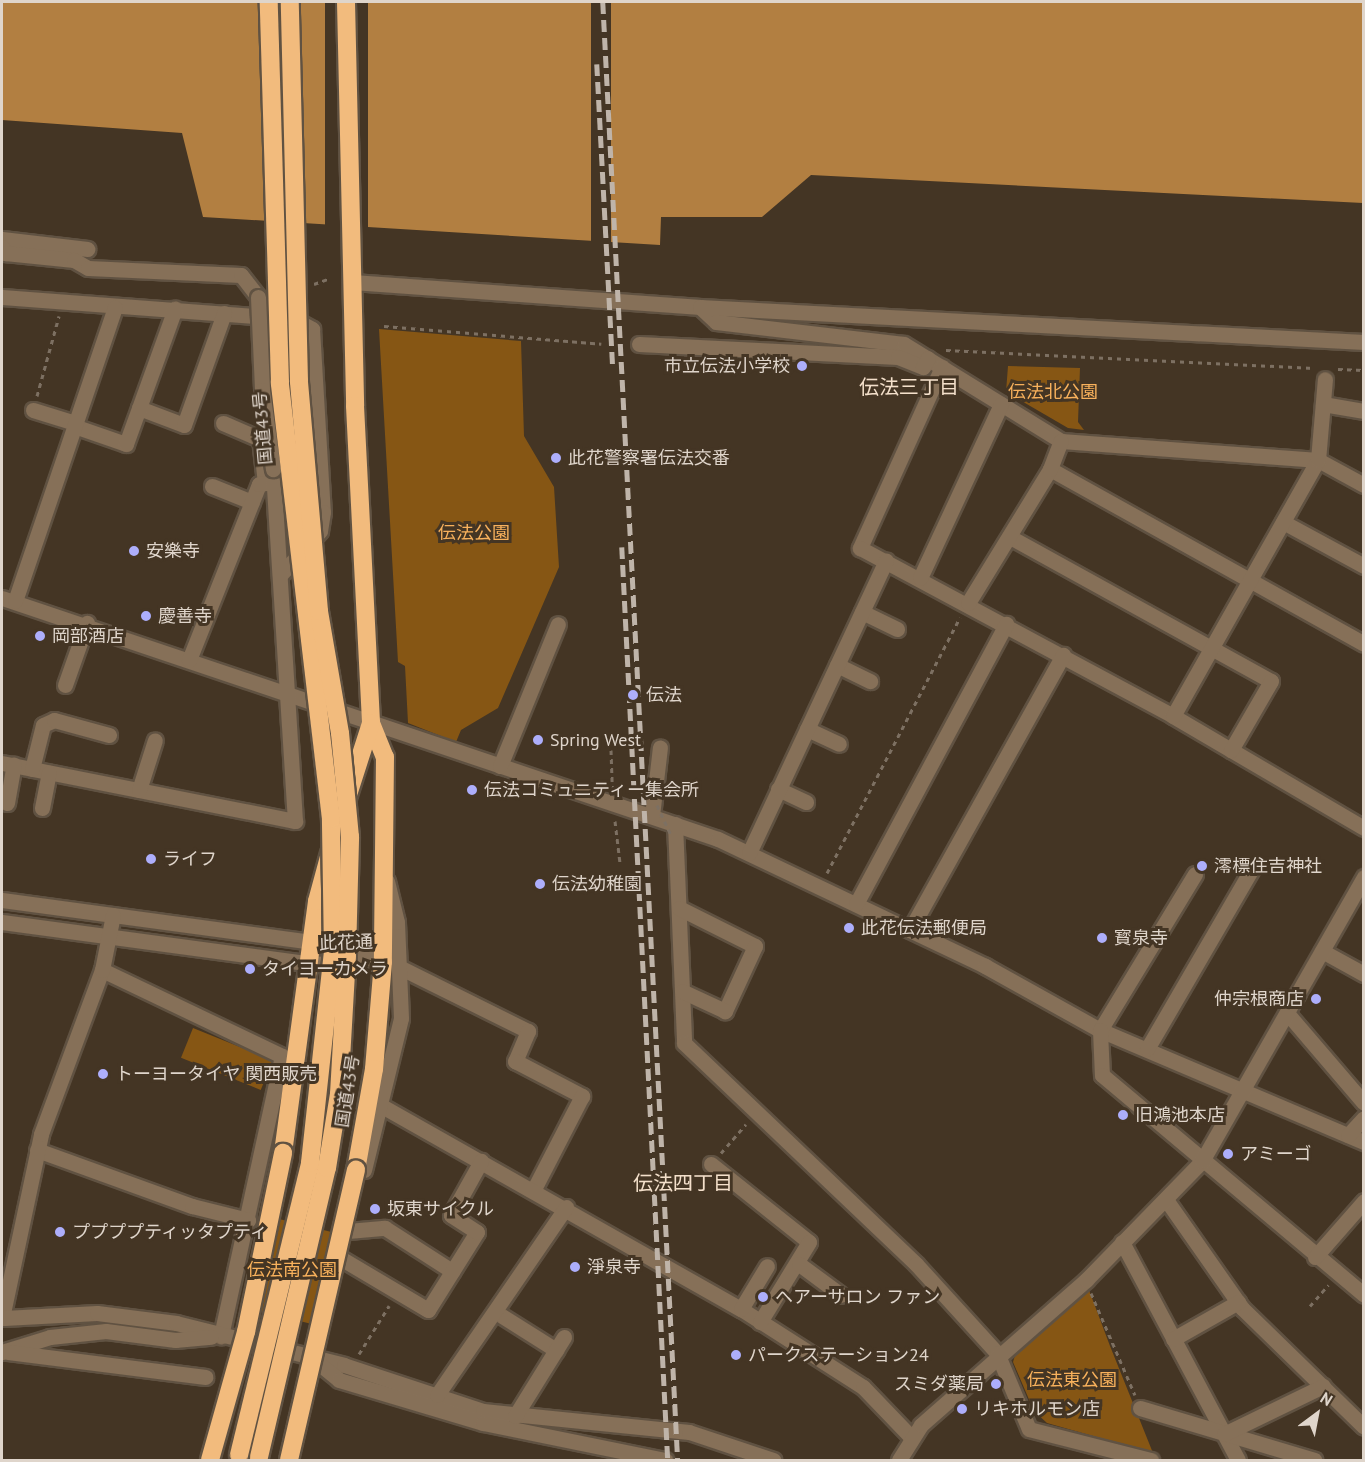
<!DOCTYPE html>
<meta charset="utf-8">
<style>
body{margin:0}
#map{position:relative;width:1365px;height:1462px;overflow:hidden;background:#443524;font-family:"PT Sans","Noto Sans JP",sans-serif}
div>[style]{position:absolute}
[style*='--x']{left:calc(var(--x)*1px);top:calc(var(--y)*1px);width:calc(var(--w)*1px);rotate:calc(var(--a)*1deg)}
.green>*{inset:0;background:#865614;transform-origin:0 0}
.water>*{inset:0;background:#b27f41}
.pier>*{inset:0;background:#443524;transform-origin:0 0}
.path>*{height:3px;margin-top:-1.5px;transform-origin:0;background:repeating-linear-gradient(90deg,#7d7062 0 4.5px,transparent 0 9px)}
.roads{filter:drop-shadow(2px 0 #605242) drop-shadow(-2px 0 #605242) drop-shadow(0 2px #605242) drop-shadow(0 -2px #605242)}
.minor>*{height:15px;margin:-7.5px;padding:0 7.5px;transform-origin:7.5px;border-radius:7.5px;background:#867058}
.highway>*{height:18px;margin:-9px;padding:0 9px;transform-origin:9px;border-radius:9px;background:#f2bb7d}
.rail>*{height:4.5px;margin-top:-2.25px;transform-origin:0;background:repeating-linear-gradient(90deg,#bfb4a9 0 12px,transparent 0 18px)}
.path-bridge>*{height:3px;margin-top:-1.5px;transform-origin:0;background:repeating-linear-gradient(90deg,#7d7062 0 4.5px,transparent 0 9px)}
.bridges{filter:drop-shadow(2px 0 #605242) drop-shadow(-2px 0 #605242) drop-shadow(0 2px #605242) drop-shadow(0 -2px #605242)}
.minor-bridge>*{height:15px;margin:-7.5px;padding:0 7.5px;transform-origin:7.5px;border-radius:7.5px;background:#867058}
.highway-bridge>*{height:18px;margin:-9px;padding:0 9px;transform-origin:9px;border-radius:9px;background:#f2bb7d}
.dots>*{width:16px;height:16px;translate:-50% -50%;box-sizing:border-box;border:3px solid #443524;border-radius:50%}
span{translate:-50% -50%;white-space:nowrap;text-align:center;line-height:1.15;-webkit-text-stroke:6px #443524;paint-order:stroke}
.poi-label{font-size:18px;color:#dfd5cb}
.right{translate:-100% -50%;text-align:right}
.left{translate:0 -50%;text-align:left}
.park-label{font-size:18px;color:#f8b15c}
.street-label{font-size:18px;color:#dfd5cb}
.neighbourhood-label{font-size:20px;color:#f4e0cb}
.frame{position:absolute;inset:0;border:3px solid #dfd5cb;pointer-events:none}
.north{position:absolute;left:1287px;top:1384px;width:60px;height:60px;-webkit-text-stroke:4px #443524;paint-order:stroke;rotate:32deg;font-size:16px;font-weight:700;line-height:24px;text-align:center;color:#dfd5cb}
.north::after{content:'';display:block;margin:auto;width:21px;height:27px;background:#dfd5cb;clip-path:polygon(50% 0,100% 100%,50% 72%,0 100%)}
</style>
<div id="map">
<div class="green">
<i style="clip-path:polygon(379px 329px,521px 341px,524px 436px,554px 487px,559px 567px,498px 708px,461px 730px,456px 742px,408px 723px,405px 666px,398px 662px)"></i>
<i style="clip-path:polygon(1008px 366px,1080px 368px,1078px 422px,1084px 430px,1068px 428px,1006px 392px)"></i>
<i style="left:193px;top:1028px;width:86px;height:32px;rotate:22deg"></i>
<i style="left:263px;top:1215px;width:82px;height:94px;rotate:14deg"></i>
<i style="clip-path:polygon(1089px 1290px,1110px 1346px,1153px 1453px,1047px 1423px,1034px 1411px,1013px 1362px,1016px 1352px)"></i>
</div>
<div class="water">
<i style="clip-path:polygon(2px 2px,1363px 2px,1363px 203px,811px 175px,762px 217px,661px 217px,660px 245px,203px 217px,182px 133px,2px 120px)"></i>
</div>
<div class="pier">
<i style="left:325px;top:2px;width:43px;height:226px"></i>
<i style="left:591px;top:2px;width:20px;height:242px"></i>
</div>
<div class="path">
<i style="--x:314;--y:284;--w:15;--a:-20"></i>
<i style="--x:384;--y:326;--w:218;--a:4.7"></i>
<i style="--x:946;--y:350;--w:368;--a:2.8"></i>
<i style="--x:1338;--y:369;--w:26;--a:2"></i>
<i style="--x:37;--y:396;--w:83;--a:-74.6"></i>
<i style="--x:611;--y:750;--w:37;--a:88"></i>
<i style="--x:615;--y:821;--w:42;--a:83.2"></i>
<i style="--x:827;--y:873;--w:288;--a:-62.5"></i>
<i style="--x:721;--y:1153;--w:38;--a:-49"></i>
<i style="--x:1091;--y:1293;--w:111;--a:66.7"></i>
<i style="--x:1310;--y:1306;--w:28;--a:-49"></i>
<i style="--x:359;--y:1354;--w:57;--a:-58"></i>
</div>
<div class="roads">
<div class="minor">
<i style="--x:2;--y:239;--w:86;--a:6.7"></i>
<i style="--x:2;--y:247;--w:7;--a:63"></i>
<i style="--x:5;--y:253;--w:69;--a:5.8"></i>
<i style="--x:74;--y:260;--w:16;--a:30"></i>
<i style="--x:88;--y:268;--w:153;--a:2.6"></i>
<i style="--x:241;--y:275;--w:28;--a:52"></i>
<i style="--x:353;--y:282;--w:348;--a:4.1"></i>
<i style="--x:700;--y:307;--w:665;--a:3.02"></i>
<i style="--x:2;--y:297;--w:293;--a:4.3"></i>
<i style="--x:294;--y:319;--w:21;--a:29"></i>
<i style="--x:312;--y:329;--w:183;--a:86.6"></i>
<i style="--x:323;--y:512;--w:19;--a:99"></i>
<i style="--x:320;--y:531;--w:57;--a:132.1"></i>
<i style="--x:700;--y:307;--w:22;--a:43"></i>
<i style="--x:716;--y:322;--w:189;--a:6.7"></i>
<i style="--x:904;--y:344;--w:185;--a:31.7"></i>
<i style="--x:1061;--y:441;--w:258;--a:4.2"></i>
<i style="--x:1318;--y:460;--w:52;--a:28.5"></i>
<i style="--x:639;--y:344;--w:259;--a:2.9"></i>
<i style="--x:898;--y:357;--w:27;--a:22"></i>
<i style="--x:923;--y:367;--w:10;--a:-61"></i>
<i style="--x:942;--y:367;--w:199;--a:114.4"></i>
<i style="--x:860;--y:548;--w:355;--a:28.2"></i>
<i style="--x:1173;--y:716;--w:221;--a:30.4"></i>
<i style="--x:1323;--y:404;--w:42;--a:9.7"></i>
<i style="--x:139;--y:408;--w:48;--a:20.7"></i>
<i style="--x:184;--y:425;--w:119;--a:-70.3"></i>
<i style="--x:33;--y:410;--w:44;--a:17.2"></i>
<i style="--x:223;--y:423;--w:40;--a:23.4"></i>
<i style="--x:260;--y:439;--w:44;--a:83.5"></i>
<i style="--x:74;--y:426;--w:55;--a:19.1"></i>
<i style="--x:126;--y:444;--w:144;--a:-70.1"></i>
<i style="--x:1050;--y:469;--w:359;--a:29.1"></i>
<i style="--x:212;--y:486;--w:43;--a:21.8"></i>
<i style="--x:1283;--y:522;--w:92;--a:28.5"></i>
<i style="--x:1010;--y:537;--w:298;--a:28.9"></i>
<i style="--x:1271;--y:681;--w:80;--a:120.1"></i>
<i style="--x:920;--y:578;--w:192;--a:-65"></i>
<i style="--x:2;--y:598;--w:755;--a:18.6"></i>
<i style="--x:718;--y:839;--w:296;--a:25.4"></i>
<i style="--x:985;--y:966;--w:132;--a:29.1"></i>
<i style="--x:1100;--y:1030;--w:287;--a:23"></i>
<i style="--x:15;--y:601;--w:310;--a:-71.2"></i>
<i style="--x:968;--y:603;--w:157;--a:-58.5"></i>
<i style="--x:1050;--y:469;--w:30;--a:-69"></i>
<i style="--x:862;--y:612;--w:39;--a:26"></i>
<i style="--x:189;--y:660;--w:189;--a:-68.3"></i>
<i style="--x:259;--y:484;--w:15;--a:-8"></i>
<i style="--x:837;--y:665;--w:37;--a:26"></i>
<i style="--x:65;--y:685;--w:66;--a:-70.5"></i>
<i style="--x:1173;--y:716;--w:294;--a:-60.5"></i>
<i style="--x:1318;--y:460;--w:81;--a:-85.1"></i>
<i style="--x:807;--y:729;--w:35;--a:25"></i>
<i style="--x:2;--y:763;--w:299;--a:11.2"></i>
<i style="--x:295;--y:821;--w:353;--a:-93.6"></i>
<i style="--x:500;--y:766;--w:153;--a:-67.8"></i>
<i style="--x:32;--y:769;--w:45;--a:-76"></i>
<i style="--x:43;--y:725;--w:12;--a:-24"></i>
<i style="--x:54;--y:720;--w:57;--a:15.3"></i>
<i style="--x:778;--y:789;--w:31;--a:25"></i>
<i style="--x:139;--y:790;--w:52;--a:-72.3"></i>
<i style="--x:7;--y:803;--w:39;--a:-80"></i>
<i style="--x:42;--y:808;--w:36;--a:-79"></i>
<i style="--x:652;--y:816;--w:69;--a:-83.4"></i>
<i style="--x:675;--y:824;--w:219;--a:87.6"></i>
<i style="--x:684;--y:1043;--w:320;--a:43.6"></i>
<i style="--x:916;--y:1264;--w:120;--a:47.7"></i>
<i style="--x:997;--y:1353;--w:82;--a:67.2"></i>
<i style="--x:1029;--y:1429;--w:126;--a:14.3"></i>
<i style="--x:749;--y:853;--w:323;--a:-64.9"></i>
<i style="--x:1195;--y:874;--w:183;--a:121.3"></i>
<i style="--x:1100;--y:1030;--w:45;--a:87.5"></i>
<i style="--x:1102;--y:1075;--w:342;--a:40"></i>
<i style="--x:2;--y:900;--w:314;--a:7.7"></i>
<i style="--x:313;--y:942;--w:73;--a:15.9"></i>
<i style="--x:856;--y:904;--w:318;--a:-61.8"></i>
<i style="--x:679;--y:908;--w:85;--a:26.6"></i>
<i style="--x:755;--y:946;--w:72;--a:114.8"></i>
<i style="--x:725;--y:1011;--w:47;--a:-155.1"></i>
<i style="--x:2;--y:922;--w:312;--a:7.7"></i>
<i style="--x:311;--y:964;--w:33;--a:-2"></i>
<i style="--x:910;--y:930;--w:315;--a:-60.9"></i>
<i style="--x:1322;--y:951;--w:48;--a:28.7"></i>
<i style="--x:401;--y:968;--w:142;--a:26.4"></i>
<i style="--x:528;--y:1031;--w:33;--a:113"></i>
<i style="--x:515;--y:1061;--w:76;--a:27.6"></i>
<i style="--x:582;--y:1096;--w:105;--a:117.3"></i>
<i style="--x:102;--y:970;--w:199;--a:25.5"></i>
<i style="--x:282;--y:1056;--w:287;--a:102.3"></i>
<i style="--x:1287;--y:1013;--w:118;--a:49.5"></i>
<i style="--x:1147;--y:1049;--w:211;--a:-59.8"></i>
<i style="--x:380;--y:1105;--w:415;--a:29.5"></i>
<i style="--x:741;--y:1309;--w:145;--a:32.6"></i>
<i style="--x:863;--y:1387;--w:69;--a:46.2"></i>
<i style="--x:1348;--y:1135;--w:23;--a:-47"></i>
<i style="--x:37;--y:1150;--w:165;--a:19.9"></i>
<i style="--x:192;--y:1206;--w:58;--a:14"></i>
<i style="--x:711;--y:1164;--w:125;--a:38.5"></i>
<i style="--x:809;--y:1242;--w:94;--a:121.5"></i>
<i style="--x:364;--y:1170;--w:156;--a:-76.3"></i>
<i style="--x:401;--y:1018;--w:96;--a:-92.4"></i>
<i style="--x:397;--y:922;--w:42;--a:-103.7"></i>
<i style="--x:1167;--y:1201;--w:131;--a:55"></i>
<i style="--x:1242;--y:1308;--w:170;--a:44.3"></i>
<i style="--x:348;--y:1231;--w:37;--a:-5"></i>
<i style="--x:385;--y:1228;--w:80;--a:32.7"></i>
<i style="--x:1122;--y:1242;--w:247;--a:62"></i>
<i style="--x:1315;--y:1257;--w:74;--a:-48.8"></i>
<i style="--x:342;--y:1259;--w:100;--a:30.7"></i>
<i style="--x:428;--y:1310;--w:92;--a:-57.9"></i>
<i style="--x:477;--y:1232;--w:31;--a:-147"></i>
<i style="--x:451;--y:1215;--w:62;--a:-60.9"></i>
<i style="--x:799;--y:1264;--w:52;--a:36.4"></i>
<i style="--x:741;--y:1309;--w:50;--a:-58.8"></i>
<i style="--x:502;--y:1316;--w:64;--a:32.2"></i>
<i style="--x:2;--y:1318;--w:188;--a:-78"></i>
<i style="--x:41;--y:1134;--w:175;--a:-69.6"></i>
<i style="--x:102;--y:970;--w:56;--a:-78.7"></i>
<i style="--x:4;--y:1318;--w:93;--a:-3.1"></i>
<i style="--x:97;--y:1313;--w:80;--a:7.2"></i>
<i style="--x:176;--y:1323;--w:173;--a:14"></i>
<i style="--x:344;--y:1365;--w:146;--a:18.3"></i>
<i style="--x:483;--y:1411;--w:207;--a:5.8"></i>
<i style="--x:689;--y:1432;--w:89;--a:18.4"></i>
<i style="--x:1173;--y:1339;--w:75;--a:-29.6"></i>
<i style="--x:2;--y:1352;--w:50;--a:-17.4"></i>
<i style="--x:50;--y:1337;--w:56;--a:-6.1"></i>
<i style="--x:106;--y:1331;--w:70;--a:7.4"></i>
<i style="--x:175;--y:1340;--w:36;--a:-5"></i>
<i style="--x:8;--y:1352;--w:199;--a:7.2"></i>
<i style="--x:317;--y:1362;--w:28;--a:39"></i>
<i style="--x:339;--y:1380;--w:150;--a:16.6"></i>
<i style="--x:483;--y:1423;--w:186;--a:11.5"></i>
<i style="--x:437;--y:1395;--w:228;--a:-55.5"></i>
<i style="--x:1140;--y:1408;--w:182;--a:16.6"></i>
<i style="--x:515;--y:1416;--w:93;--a:-58.2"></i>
<i style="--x:1224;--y:1434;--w:110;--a:-25.9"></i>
<i style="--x:899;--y:1460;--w:41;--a:-57.8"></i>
<i style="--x:921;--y:1425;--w:220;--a:-41.3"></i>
<i style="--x:1086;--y:1280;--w:166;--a:-45.7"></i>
<i style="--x:1202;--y:1161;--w:327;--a:-60.3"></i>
</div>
<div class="highway">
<i style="--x:346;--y:2;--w:404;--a:88.7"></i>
<i style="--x:355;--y:406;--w:317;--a:87.1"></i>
<i style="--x:371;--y:723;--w:37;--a:68"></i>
<i style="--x:385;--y:757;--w:205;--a:90.6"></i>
<i style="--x:383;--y:962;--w:107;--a:94.8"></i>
<i style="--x:374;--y:1069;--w:103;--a:100.1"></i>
<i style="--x:346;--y:801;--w:82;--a:-72.2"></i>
<i style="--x:283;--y:1153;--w:254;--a:-82.3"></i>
<i style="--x:317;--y:901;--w:50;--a:-74.8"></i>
</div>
</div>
<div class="rail">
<i style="--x:603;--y:2;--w:1460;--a:87.06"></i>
<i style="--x:597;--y:64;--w:303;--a:87"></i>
<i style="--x:622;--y:547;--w:914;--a:87.12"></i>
</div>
<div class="path-bridge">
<i style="--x:657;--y:805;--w:35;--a:65"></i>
</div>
<div class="bridges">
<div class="minor-bridge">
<i style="--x:258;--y:297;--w:93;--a:87.5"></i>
<i style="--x:262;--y:390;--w:80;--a:82.1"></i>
</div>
<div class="highway-bridge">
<i style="--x:239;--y:1455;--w:301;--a:-76.3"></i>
<i style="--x:310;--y:1163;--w:212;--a:-83.8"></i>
<i style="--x:333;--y:952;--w:133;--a:-90.9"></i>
<i style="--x:331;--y:819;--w:439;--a:-96.7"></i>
<i style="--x:280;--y:383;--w:381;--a:-91.7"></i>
<i style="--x:259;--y:1457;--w:297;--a:-76.8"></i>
<i style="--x:327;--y:1168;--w:75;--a:-80.8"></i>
<i style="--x:339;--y:1094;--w:139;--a:-86.7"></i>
<i style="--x:347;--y:955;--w:118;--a:-88.5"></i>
<i style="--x:350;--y:837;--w:104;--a:-95.5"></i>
<i style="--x:340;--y:733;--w:124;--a:-99.8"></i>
<i style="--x:319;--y:611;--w:231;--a:-95"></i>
<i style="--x:299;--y:381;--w:379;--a:-91.4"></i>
<i style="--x:210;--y:1460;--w:133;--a:-74.3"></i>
<i style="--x:246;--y:1332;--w:183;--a:-78.3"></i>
<i style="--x:289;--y:1460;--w:298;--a:-77"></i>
</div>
</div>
<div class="dots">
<i style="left:802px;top:366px;background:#adaefb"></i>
<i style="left:556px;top:458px;background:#adaefb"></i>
<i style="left:134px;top:551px;background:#adaefb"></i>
<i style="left:146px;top:616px;background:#adaefb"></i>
<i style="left:40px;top:636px;background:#adaefb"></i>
<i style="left:633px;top:695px;background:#adaefb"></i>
<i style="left:538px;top:740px;background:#adaefb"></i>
<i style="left:472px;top:790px;background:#adaefb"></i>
<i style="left:151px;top:859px;background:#adaefb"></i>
<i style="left:1202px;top:866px;background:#adaefb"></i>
<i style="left:540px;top:884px;background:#adaefb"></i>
<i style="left:849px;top:928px;background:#adaefb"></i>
<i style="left:1102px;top:938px;background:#adaefb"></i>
<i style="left:250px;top:969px;background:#adaefb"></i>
<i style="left:1316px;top:999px;background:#adaefb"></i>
<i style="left:103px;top:1074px;background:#adaefb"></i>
<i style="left:1123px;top:1115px;background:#adaefb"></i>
<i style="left:1228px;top:1154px;background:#adaefb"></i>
<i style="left:375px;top:1209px;background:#adaefb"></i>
<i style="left:60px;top:1232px;background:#adaefb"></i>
<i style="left:575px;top:1267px;background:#adaefb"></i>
<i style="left:763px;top:1297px;background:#adaefb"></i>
<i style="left:736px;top:1355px;background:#adaefb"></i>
<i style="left:996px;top:1384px;background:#adaefb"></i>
<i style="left:962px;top:1409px;background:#adaefb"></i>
</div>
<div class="poi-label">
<span class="right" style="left:790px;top:366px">市立伝法小学校</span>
<span class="left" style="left:568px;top:458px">此花警察署伝法交番</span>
<span class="left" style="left:146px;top:551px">安樂寺</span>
<span class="left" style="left:158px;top:616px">慶善寺</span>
<span class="left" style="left:52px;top:636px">岡部酒店</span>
<span class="left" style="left:646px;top:695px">伝法</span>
<span class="left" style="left:550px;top:740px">Spring West</span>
<span class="left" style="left:484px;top:790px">伝法コミュニティー集会所</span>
<span class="left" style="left:163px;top:859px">ライフ</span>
<span class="left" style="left:1214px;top:866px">澪標住吉神社</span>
<span class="left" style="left:552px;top:884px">伝法幼稚園</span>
<span class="left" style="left:861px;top:928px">此花伝法郵便局</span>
<span class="left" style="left:1114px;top:938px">寳泉寺</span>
<span class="left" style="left:262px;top:969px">タイヨーカメラ</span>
<span class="right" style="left:1304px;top:999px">仲宗根商店</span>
<span class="left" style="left:115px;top:1074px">トーヨータイヤ 関西販売</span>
<span class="left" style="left:1135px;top:1115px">旧鴻池本店</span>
<span class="left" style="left:1240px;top:1154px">アミーゴ</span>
<span class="left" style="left:387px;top:1209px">坂東サイクル</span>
<span class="left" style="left:72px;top:1232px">ププププティッタプティ</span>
<span class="left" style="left:587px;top:1267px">淨泉寺</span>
<span class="left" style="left:775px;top:1297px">ヘアーサロン ファン</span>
<span class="left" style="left:748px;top:1355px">パークステーション24</span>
<span class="right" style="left:984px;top:1384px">スミダ薬局</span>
<span class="left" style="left:974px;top:1409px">リキホルモン店</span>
</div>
<div class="park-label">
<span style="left:1053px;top:392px">伝法北公園</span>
<span style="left:474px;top:533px">伝法公園</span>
<span style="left:292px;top:1270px">伝法南公園</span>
<span style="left:1072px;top:1380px">伝法東公園</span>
</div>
<div class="street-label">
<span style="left:263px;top:428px;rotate:-95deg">国道43号</span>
<span style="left:346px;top:943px;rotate:-2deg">此花通</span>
<span style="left:348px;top:1091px;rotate:-81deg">国道43号</span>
</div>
<div class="neighbourhood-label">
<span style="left:909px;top:387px">伝法三丁目</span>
<span style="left:683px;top:1183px">伝法四丁目</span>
</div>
<div class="frame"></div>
<div class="north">N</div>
</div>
